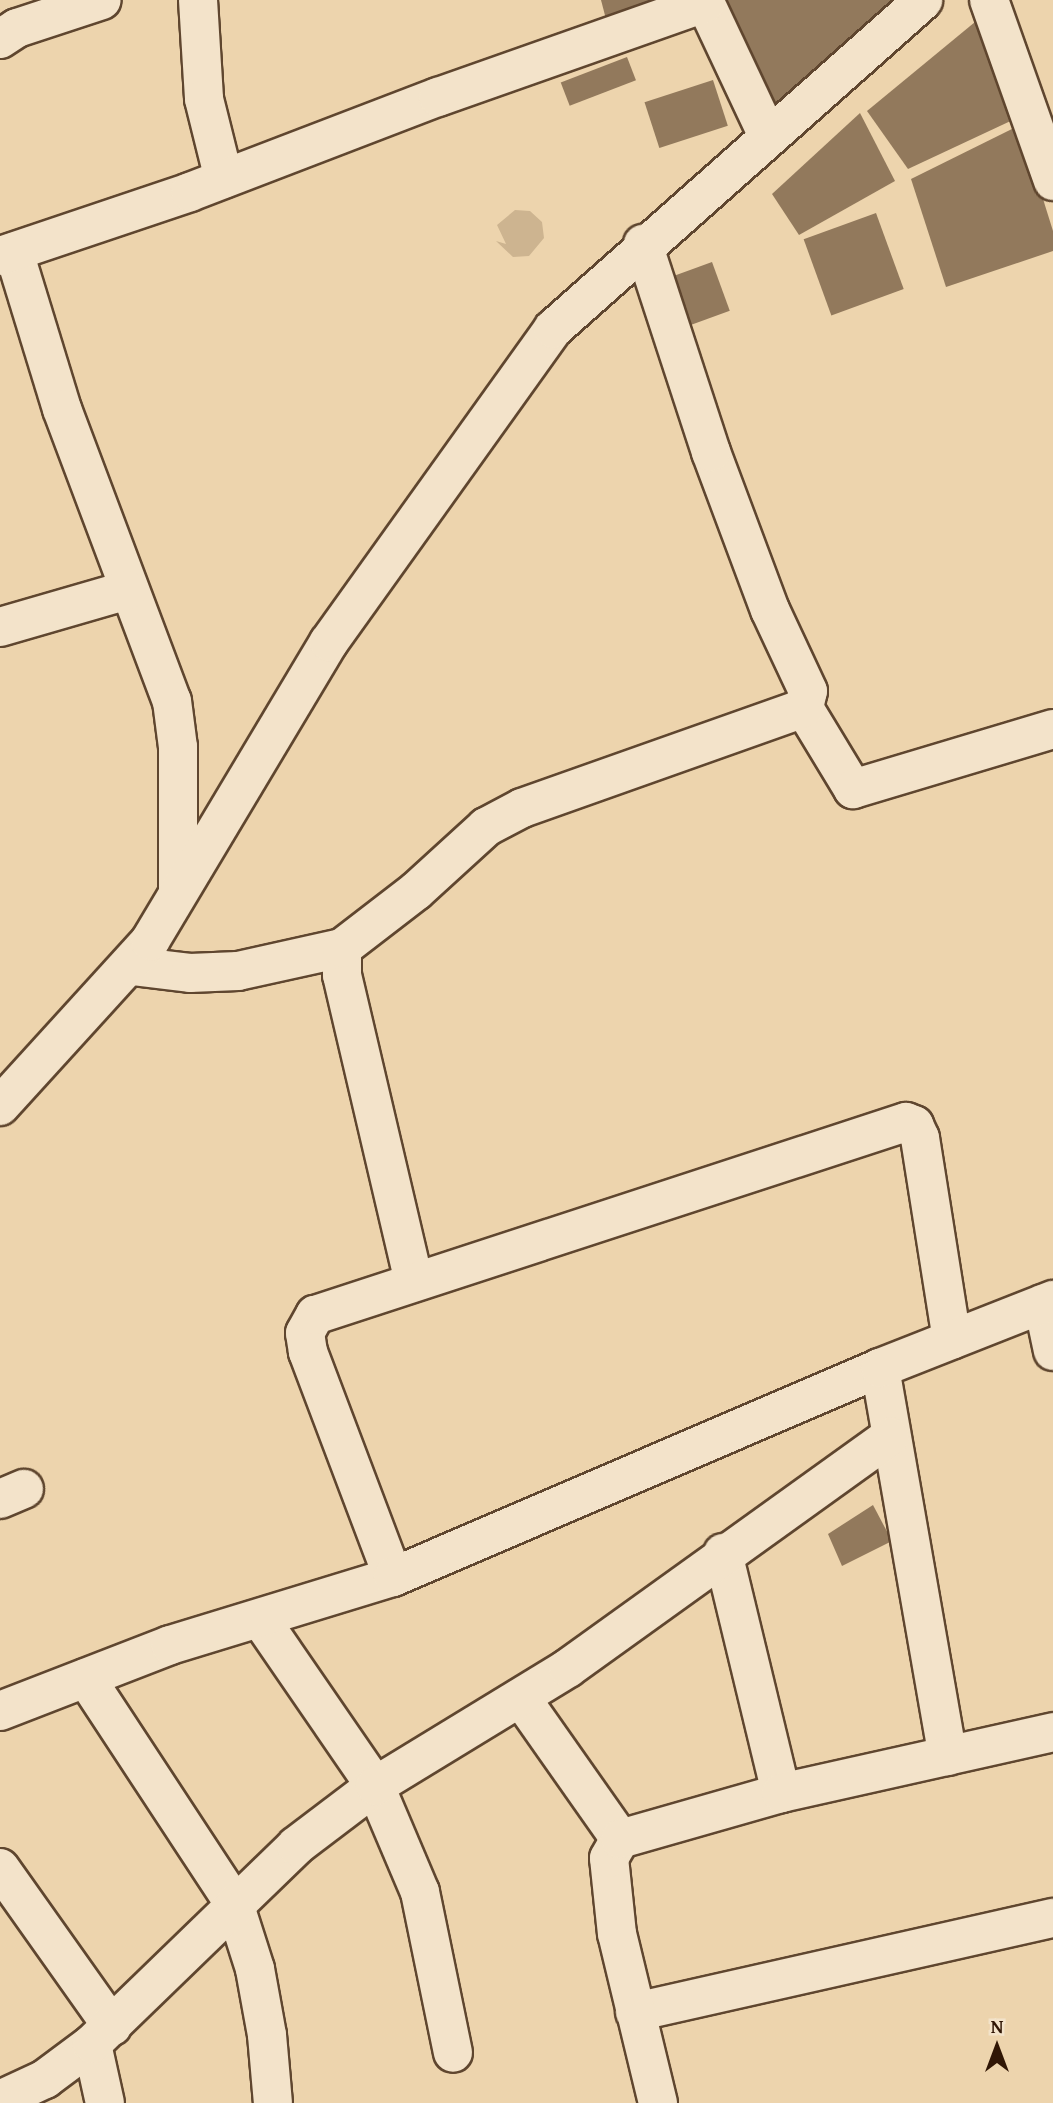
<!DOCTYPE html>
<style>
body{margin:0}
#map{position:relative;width:1053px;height:2103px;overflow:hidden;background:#edd4ad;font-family:"Gentium Book Plus",serif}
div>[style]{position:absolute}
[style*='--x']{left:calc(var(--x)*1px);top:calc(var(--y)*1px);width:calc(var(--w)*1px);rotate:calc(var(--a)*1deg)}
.green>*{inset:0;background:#cdb490}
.building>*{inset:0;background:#92795c;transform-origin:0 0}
.roads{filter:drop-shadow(2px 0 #5f462f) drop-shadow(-2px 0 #5f462f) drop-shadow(0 2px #5f462f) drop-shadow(0 -2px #5f462f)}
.minor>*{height:38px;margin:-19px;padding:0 19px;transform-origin:19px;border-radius:19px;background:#f3e3ca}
span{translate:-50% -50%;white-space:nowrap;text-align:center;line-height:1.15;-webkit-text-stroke:7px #f3e3ca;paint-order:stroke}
.north{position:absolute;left:962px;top:2012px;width:70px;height:70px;-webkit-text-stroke:5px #f3e3ca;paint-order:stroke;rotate:0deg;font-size:19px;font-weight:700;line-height:28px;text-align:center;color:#301605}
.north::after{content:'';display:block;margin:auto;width:24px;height:32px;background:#301605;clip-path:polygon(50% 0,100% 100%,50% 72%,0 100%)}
</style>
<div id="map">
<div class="green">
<i style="clip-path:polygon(515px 210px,530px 211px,542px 222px,544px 238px,529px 256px,513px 257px,496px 241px,506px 244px,497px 225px)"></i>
</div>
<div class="building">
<i style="clip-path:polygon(601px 0,675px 0,607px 23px)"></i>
<i style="clip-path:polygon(722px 0,904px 0,772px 115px)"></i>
<i style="clip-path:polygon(975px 22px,1017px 118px,908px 169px,867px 111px)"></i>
<i style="left:627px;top:57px;width:25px;height:71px;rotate:69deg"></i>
<i style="left:713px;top:80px;width:48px;height:72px;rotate:72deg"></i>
<i style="clip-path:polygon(860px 113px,895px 181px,799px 235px,772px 194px)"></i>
<i style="clip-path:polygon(1020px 125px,1053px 231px,1053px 251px,946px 287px,911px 179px)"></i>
<i style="left:876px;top:213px;width:81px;height:77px;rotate:70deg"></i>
<i style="left:712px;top:262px;width:52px;height:54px;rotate:70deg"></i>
<i style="clip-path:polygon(873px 1505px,892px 1541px,842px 1566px,828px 1534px)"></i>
</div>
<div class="roads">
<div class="minor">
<i style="--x:198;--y:0;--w:99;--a:86.5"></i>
<i style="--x:204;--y:99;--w:82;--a:76"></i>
<i style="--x:704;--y:0;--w:148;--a:64.8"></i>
<i style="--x:989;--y:0;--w:192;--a:70.5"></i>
<i style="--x:0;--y:39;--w:20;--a:-33"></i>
<i style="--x:17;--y:28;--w:89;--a:-18.2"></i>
<i style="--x:14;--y:252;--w:164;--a:73"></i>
<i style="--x:62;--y:409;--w:312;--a:69.4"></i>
<i style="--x:172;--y:701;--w:46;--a:82.6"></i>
<i style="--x:178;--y:747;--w:145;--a:90"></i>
<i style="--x:0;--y:256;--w:200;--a:-18.6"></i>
<i style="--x:190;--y:192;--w:266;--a:-21"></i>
<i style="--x:438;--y:97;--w:283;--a:-19.4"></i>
<i style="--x:0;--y:627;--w:133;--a:-16.1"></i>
<i style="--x:804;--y:708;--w:95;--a:58.8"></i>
<i style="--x:853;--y:789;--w:209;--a:-16.7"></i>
<i style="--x:342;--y:948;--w:27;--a:90"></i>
<i style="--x:342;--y:975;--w:314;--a:76.8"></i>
<i style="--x:132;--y:966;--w:58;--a:6.9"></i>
<i style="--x:190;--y:973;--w:48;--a:-2.4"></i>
<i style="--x:238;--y:971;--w:107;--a:-12.5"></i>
<i style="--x:342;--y:948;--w:93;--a:-37.6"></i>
<i style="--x:416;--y:891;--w:95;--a:-42.4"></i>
<i style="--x:486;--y:827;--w:41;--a:-27.8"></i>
<i style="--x:522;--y:808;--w:299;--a:-19.5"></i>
<i style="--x:804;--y:708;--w:17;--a:-77"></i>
<i style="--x:808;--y:691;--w:89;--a:-115.1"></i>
<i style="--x:770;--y:610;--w:169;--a:-110.5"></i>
<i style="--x:711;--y:452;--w:219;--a:-108.1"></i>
<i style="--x:0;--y:1106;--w:223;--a:-47.7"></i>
<i style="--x:150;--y:941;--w:348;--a:-59.1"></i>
<i style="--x:329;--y:642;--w:385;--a:-54.4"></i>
<i style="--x:553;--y:329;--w:495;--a:-41.6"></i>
<i style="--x:1043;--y:1304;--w:48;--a:78"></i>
<i style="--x:880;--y:1368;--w:394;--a:80.1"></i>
<i style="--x:0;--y:1499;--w:26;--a:-23"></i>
<i style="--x:723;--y:1553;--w:247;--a:76.4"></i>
<i style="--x:393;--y:1577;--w:241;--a:-110.7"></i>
<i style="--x:308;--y:1352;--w:19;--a:-99"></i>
<i style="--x:305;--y:1333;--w:21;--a:-61"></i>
<i style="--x:315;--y:1315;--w:622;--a:-18.09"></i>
<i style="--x:906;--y:1122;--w:9;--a:21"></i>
<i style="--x:914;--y:1125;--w:14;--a:65"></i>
<i style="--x:920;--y:1138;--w:204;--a:81"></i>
<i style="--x:261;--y:1620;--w:201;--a:55.5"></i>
<i style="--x:375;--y:1786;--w:115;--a:67"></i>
<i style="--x:420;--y:1892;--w:164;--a:78.4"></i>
<i style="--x:86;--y:1678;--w:269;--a:56.7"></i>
<i style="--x:234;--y:1903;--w:69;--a:72.3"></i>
<i style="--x:255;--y:1969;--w:67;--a:79.7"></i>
<i style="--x:267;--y:2035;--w:68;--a:85"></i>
<i style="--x:521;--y:1698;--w:172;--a:54.9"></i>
<i style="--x:0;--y:1711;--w:182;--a:-21.2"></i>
<i style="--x:170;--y:1645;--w:233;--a:-17"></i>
<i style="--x:393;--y:1577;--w:530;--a:-23.23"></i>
<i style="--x:880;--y:1368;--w:186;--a:-21.5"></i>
<i style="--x:0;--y:1868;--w:194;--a:54.7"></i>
<i style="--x:635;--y:2012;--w:428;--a:-12.7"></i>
<i style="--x:92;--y:2044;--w:60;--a:77.6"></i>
<i style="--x:0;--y:2100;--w:50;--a:-25"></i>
<i style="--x:45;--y:2079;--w:59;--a:-36.7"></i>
<i style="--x:92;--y:2044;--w:284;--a:-44.1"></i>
<i style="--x:296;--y:1846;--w:99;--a:-37.2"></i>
<i style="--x:375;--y:1786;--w:226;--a:-31.4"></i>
<i style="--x:568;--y:1668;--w:396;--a:-35.7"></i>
<i style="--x:658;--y:2103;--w:174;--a:-103.6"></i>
<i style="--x:617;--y:1934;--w:76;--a:-96"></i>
<i style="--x:609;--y:1858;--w:22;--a:-60"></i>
<i style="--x:620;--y:1839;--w:167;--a:-15.9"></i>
<i style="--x:781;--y:1793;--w:279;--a:-12.6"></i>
</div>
</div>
<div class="north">N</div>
</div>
